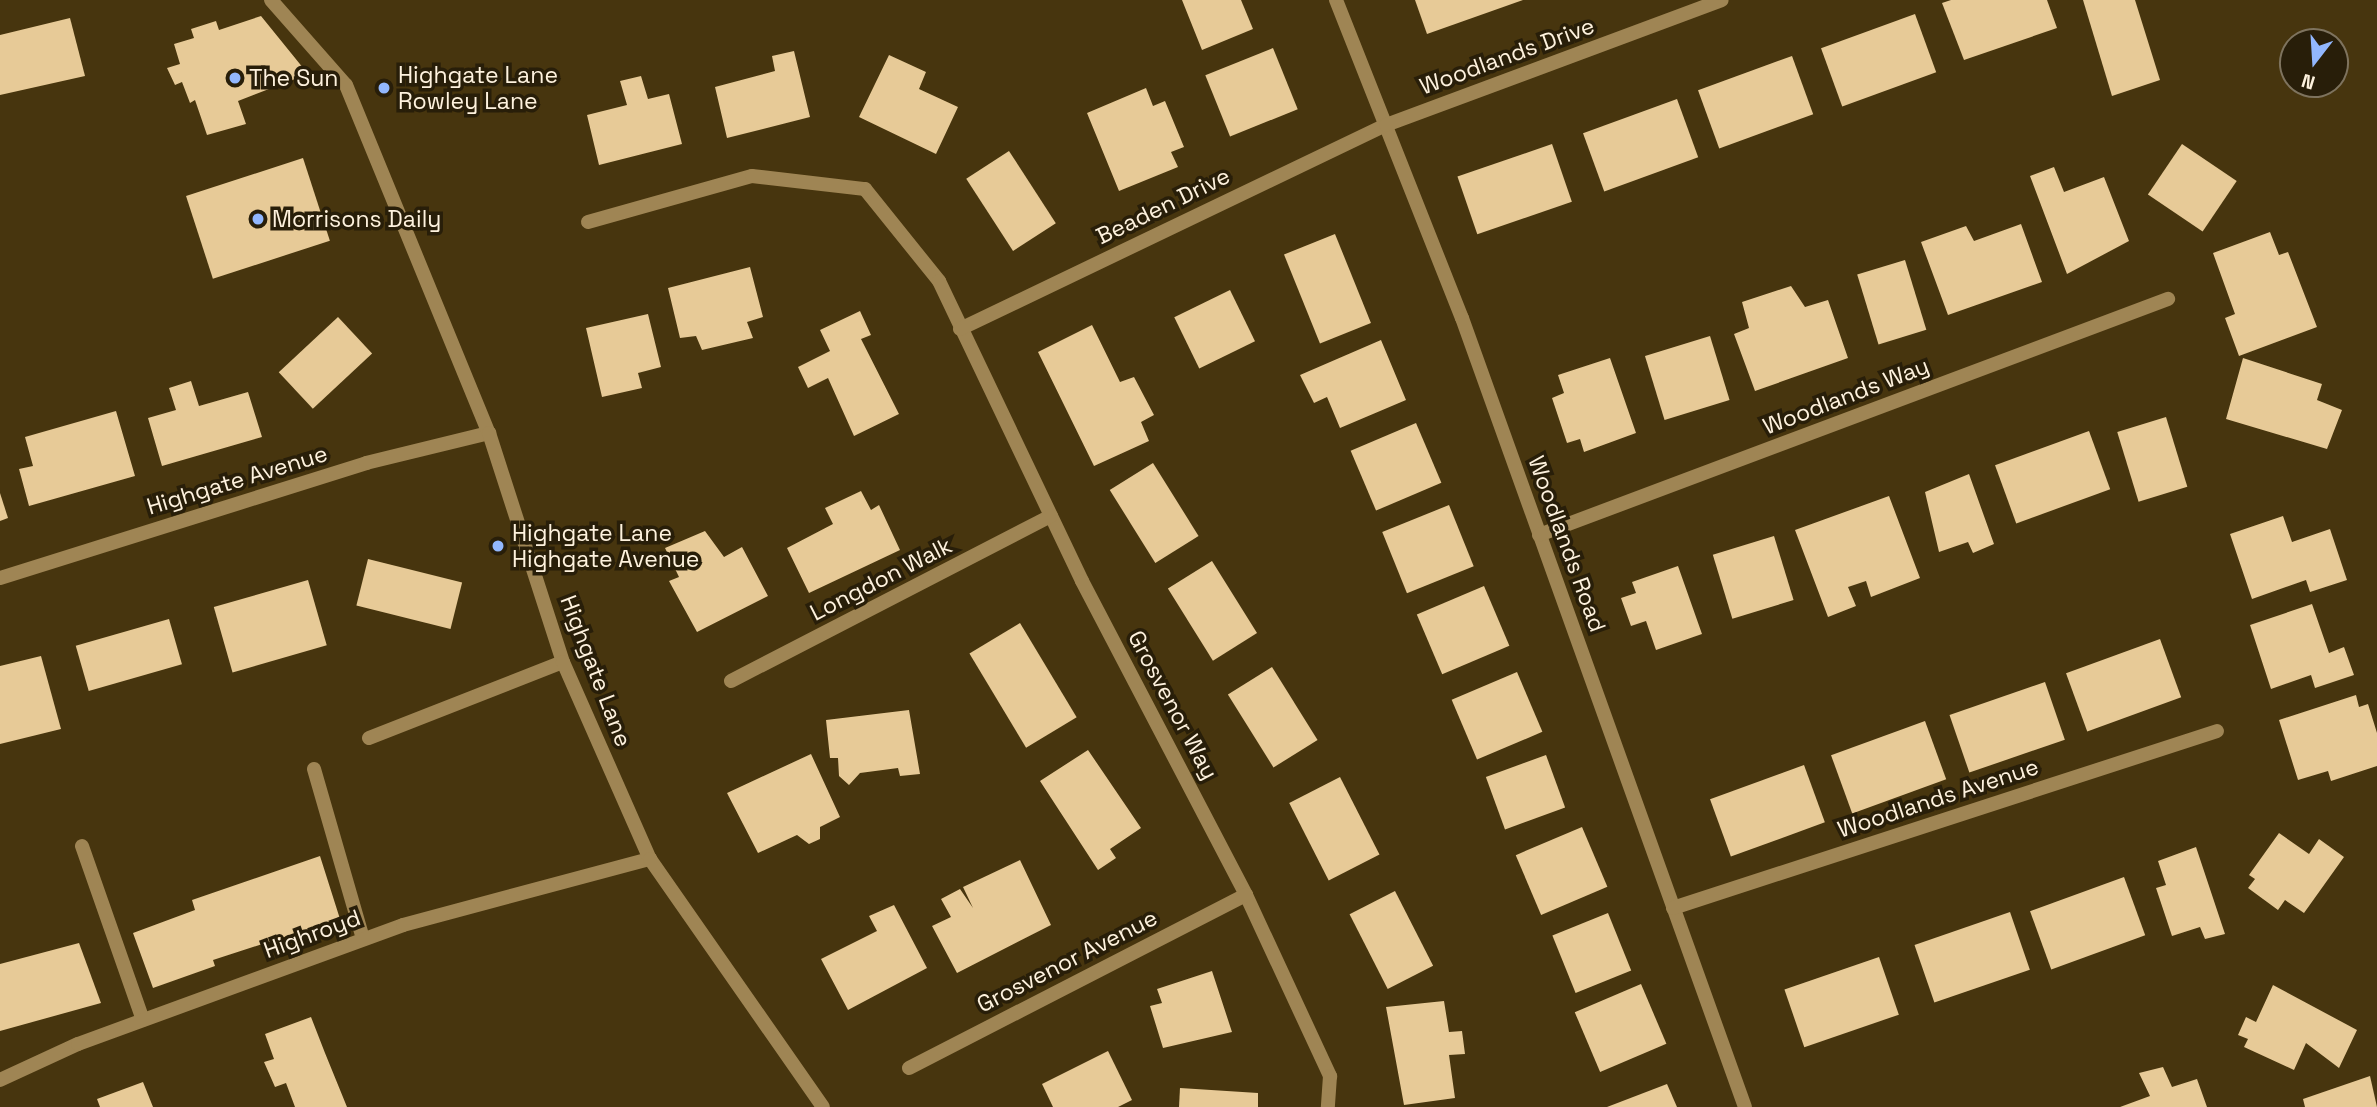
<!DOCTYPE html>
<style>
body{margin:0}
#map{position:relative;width:2377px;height:1107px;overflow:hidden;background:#47350e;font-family:"Space Grotesk",sans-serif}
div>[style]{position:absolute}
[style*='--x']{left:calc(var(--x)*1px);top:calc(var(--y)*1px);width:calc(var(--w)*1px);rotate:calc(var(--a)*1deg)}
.building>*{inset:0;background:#e7ca97;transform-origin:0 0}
.service>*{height:14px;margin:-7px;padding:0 7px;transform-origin:7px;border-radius:7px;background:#9f8554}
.minor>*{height:14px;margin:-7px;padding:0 7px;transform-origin:7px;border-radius:7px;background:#9f8554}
.tertiary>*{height:14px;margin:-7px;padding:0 7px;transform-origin:7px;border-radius:7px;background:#9f8554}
.dots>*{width:19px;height:19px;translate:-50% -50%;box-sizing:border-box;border:4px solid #281e09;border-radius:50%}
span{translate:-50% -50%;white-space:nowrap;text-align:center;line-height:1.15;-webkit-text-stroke:7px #281e09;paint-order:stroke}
.street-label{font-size:23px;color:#fef2de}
.poi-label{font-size:23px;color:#fef2de}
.left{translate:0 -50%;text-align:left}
.north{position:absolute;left:2279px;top:28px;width:70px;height:70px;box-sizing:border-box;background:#281e09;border:2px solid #7e735e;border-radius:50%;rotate:197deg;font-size:19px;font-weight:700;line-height:28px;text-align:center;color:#fef2de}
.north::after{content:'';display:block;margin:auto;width:24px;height:32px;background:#92b7fd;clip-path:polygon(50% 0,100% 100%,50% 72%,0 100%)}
</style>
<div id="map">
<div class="building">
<i style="clip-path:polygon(1182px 0,1241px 0,1253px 29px,1202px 50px)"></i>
<i style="clip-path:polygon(1415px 0,1523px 0,1427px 34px)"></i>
<i style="clip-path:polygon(1951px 0,2047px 0,2057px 28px,1964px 60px,1942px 3px)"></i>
<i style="clip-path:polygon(2083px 0,2135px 0,2160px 80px,2112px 96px)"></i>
<i style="left:1915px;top:14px;width:62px;height:100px;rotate:70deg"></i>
<i style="clip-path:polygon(261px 16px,308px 74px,238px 101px,246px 124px,207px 135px,195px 100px,190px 103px,182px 82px,175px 85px,167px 68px,180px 64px,174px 44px,194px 38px,191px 29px,216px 21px,219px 30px)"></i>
<i style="clip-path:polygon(70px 18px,85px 76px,0 95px,0 35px)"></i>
<i style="left:1273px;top:48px;width:66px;height:73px;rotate:68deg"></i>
<i style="clip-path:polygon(794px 51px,810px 117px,727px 138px,715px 87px,775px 71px,772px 56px)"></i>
<i style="clip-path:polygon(889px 55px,926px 72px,919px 89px,958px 107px,936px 154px,859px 117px)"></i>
<i style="left:1792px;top:56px;width:62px;height:100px;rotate:70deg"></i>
<i style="clip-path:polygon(641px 76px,648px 99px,669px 94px,682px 144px,599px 165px,587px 115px,627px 105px,620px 81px)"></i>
<i style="clip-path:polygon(1146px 88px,1153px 106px,1165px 101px,1184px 147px,1171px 152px,1178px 167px,1119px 191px,1087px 113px)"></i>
<i style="left:1677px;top:99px;width:62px;height:100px;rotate:70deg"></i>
<i style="left:1552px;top:144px;width:61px;height:100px;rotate:71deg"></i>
<i style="left:2182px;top:144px;width:66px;height:61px;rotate:34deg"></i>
<i style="left:1009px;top:151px;width:86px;height:51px;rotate:57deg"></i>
<i style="left:303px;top:158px;width:87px;height:123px;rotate:72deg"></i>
<i style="clip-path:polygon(2054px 167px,2064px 192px,2104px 177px,2129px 241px,2067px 274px,2030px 176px)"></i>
<i style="clip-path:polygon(2021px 224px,2042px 282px,1948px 315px,1921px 242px,1966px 226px,1974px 241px)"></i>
<i style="clip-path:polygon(2270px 232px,2279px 255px,2288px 252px,2317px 327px,2239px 356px,2225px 318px,2235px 314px,2213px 253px)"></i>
<i style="left:1335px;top:234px;width:96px;height:55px;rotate:68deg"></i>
<i style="left:1905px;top:260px;width:73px;height:50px;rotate:73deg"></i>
<i style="clip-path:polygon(750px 267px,763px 317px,747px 322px,753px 338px,702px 350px,696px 336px,680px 338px,668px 288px)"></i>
<i style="clip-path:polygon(1791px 286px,1805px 307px,1828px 300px,1848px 358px,1755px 391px,1734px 334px,1749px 328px,1742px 302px)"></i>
<i style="left:1230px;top:290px;width:57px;height:62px;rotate:64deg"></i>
<i style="clip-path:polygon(860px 311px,871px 335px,861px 339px,899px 414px,854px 436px,828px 378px,808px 388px,798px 367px,830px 351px,820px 330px)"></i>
<i style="clip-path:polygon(648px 314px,661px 367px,638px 373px,642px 388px,602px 397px,586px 328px)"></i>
<i style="left:338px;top:317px;width:50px;height:81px;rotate:47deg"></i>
<i style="clip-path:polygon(1092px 325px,1120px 382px,1134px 377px,1154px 415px,1141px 422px,1149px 441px,1094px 466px,1038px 352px)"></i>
<i style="left:1710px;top:336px;width:67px;height:68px;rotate:73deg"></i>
<i style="clip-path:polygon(1381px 340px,1406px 400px,1340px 428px,1327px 397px,1314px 403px,1300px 375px)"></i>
<i style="clip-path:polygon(1610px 358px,1636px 433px,1584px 452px,1580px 439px,1567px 443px,1552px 398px,1564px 393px,1558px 375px)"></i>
<i style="clip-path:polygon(2243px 358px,2322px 384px,2317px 400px,2342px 410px,2327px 449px,2226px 419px)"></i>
<i style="clip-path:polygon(191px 381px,199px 406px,248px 392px,262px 437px,162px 466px,148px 418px,176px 410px,169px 388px)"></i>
<i style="clip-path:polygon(116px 411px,135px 476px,29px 506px,19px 469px,33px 466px,25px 437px)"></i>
<i style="left:2166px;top:417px;width:73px;height:51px;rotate:73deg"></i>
<i style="left:1416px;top:423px;width:65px;height:71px;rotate:67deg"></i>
<i style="left:2089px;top:431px;width:62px;height:100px;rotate:70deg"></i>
<i style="left:1153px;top:463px;width:86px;height:51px;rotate:58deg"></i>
<i style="clip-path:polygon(1969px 474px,1994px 544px,1973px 553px,1968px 542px,1939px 552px,1925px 492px)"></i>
<i style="clip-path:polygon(861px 491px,871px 510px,879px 505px,900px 550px,809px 593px,787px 548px,833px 524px,825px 508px)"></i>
<i style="clip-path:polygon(0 493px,8px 518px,0 521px)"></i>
<i style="clip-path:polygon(1889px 496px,1920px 578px,1871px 597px,1866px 581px,1848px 587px,1856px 606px,1828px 617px,1795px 530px)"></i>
<i style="left:1449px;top:505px;width:66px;height:72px;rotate:68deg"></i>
<i style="clip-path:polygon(2283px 516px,2292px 542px,2330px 529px,2347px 580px,2310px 592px,2306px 580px,2252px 599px,2230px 534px)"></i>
<i style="clip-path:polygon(705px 531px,724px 557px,742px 547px,768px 596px,697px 632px,669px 581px,679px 577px,665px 548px)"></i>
<i style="left:1774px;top:536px;width:67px;height:64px;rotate:73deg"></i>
<i style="left:368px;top:559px;width:97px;height:48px;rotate:14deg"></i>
<i style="left:1212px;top:561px;width:85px;height:52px;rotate:58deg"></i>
<i style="clip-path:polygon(1678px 566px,1702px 634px,1656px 650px,1646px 621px,1631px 626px,1621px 598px,1636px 593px,1632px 582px)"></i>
<i style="left:308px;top:580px;width:68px;height:98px;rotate:74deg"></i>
<i style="left:1484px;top:586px;width:65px;height:73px;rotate:67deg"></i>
<i style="clip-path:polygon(2312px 604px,2329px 653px,2344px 647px,2354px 675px,2315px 688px,2311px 675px,2271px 689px,2250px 625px)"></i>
<i style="left:169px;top:619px;width:47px;height:97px;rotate:74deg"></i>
<i style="left:1020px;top:623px;width:110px;height:59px;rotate:59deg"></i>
<i style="left:2160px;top:639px;width:62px;height:100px;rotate:70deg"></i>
<i style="clip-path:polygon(41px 656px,61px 729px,0 744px,0 666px)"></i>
<i style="left:1272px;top:667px;width:86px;height:52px;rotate:58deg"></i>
<i style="left:1517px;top:672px;width:65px;height:71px;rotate:67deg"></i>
<i style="left:2045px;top:682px;width:61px;height:101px;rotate:71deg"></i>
<i style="clip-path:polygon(2356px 695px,2359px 707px,2368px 704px,2377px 733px,2377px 766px,2331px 781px,2328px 771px,2298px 780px,2279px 720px)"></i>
<i style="clip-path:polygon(909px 710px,920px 774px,900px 776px,898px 768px,860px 773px,849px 785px,839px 776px,838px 758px,830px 758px,826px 720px)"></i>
<i style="left:1925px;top:721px;width:62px;height:100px;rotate:70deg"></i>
<i style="clip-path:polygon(1088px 750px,1141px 828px,1110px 849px,1116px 858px,1098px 870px,1040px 781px)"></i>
<i style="clip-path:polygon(811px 754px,840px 817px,820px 827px,820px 839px,809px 844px,797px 835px,758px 853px,727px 793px)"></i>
<i style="left:1546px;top:755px;width:56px;height:64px;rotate:70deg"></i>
<i style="left:1804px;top:765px;width:61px;height:100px;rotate:70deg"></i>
<i style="left:1340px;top:777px;width:87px;height:57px;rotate:63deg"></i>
<i style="left:1582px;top:827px;width:65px;height:72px;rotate:67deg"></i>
<i style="clip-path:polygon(2279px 833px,2309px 854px,2319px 839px,2344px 857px,2304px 913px,2285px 900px,2278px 910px,2248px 888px,2255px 879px,2249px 875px)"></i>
<i style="clip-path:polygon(2196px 847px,2225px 934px,2205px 939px,2200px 927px,2172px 936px,2156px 888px,2166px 885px,2158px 861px)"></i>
<i style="clip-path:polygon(320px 856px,340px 919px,213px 960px,215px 966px,153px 988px,133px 933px,195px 910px,192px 900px)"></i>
<i style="clip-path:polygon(1020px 860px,1051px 925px,957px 973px,932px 926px,951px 917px,941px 899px,960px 889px,973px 908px,963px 887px)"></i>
<i style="left:2124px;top:877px;width:62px;height:100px;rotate:70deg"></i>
<i style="left:1395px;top:891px;width:84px;height:51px;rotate:63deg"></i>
<i style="clip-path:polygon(894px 905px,927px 968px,848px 1010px,821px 959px,877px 931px,869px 916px)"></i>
<i style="left:2010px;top:912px;width:61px;height:101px;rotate:71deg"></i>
<i style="left:1608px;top:913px;width:62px;height:60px;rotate:68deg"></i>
<i style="clip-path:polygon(79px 943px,101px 1003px,0 1031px,0 964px)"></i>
<i style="left:1879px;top:957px;width:61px;height:100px;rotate:71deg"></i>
<i style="clip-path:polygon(1212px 971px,1232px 1032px,1163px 1048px,1150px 1006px,1162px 1003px,1157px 989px)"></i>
<i style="left:1641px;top:984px;width:65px;height:72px;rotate:67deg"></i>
<i style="clip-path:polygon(2273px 985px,2357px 1030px,2339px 1068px,2306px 1043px,2294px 1070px,2244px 1047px,2248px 1039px,2238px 1035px,2246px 1017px,2256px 1022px)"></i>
<i style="clip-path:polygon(1444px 1001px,1449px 1032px,1462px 1031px,1465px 1054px,1449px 1055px,1455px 1098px,1404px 1105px,1386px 1007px)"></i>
<i style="clip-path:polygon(311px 1017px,325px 1053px,347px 1107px,295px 1107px,286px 1083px,275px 1087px,264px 1062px,274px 1059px,265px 1034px)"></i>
<i style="clip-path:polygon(1108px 1051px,1132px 1100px,1118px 1107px,1053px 1107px,1042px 1084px)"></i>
<i style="clip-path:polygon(2163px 1067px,2172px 1087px,2197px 1079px,2207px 1107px,2120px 1107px,2150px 1096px,2139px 1073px)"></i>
<i style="clip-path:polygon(2370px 1076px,2377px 1107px,2305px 1107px,2303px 1099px)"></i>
<i style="clip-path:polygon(143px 1082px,153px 1107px,100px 1107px,97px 1099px)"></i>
<i style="clip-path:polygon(1667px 1084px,1677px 1107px,1607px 1107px)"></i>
<i style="clip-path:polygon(1180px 1088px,1258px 1093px,1258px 1107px,1179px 1107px)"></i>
</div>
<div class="service">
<i style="--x:369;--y:738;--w:208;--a:-21.4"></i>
<i style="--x:314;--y:769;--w:177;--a:73.9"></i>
<i style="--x:82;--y:846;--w:184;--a:70.7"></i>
</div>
<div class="minor">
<i style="--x:1336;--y:0;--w:342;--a:68.4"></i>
<i style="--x:1462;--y:318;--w:838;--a:70.27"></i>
<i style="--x:588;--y:222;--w:170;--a:-15.7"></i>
<i style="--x:752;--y:176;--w:114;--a:6.6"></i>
<i style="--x:865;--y:189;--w:118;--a:51.2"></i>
<i style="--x:939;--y:281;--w:332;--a:64.5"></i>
<i style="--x:1082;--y:581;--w:354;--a:62.4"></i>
<i style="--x:1246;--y:895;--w:200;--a:65.1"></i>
<i style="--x:1330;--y:1076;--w:31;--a:94"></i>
<i style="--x:960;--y:329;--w:472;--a:-25.6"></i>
<i style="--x:1386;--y:125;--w:358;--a:-20.4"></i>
<i style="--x:1539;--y:535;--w:672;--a:-20.57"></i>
<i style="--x:0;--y:578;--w:384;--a:-17.4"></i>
<i style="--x:366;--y:463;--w:127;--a:-13.7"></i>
<i style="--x:731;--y:681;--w:360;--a:-27.3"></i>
<i style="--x:1673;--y:908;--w:572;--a:-18.02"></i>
<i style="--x:909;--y:1068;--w:379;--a:-27.2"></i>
<i style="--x:0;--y:1080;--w:86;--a:-24.8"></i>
<i style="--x:78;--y:1044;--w:346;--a:-20.1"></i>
<i style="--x:403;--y:925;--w:256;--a:-15"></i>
</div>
<div class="tertiary">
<i style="--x:271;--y:0;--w:113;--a:48.6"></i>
<i style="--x:346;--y:85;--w:376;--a:67.7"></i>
<i style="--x:489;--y:433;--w:241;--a:72.1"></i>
<i style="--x:563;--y:662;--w:215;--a:66.2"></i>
<i style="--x:650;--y:859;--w:302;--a:55.1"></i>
</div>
<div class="dots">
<i style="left:235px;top:78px;background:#92b7fd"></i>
<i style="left:384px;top:88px;background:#92b7fd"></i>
<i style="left:258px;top:219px;background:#92b7fd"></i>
<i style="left:498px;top:546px;background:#92b7fd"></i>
</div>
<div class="street-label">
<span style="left:1507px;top:56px;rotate:-20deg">Woodlands Drive</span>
<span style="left:1163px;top:206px;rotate:-26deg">Beaden Drive</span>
<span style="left:1846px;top:396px;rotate:-21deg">Woodlands Way</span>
<span style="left:237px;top:480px;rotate:-17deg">Highgate Avenue</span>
<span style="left:1567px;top:544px;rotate:70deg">Woodlands Road</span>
<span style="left:881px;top:579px;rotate:-27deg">Longdon Walk</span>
<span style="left:596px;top:671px;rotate:69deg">Highgate Lane</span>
<span style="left:1173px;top:705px;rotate:62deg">Grosvenor Way</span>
<span style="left:1938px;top:798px;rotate:-18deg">Woodlands Avenue</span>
<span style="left:312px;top:934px;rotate:-20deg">Highroyd</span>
<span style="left:1067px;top:961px;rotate:-27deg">Grosvenor Avenue</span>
</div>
<div class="poi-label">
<span class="left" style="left:398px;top:88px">Highgate Lane<br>Rowley Lane</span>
<span class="left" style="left:249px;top:78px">The Sun</span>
<span class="left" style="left:272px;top:219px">Morrisons Daily</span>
<span class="left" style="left:512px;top:546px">Highgate Lane<br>Highgate Avenue</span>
</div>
<div class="north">N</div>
</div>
